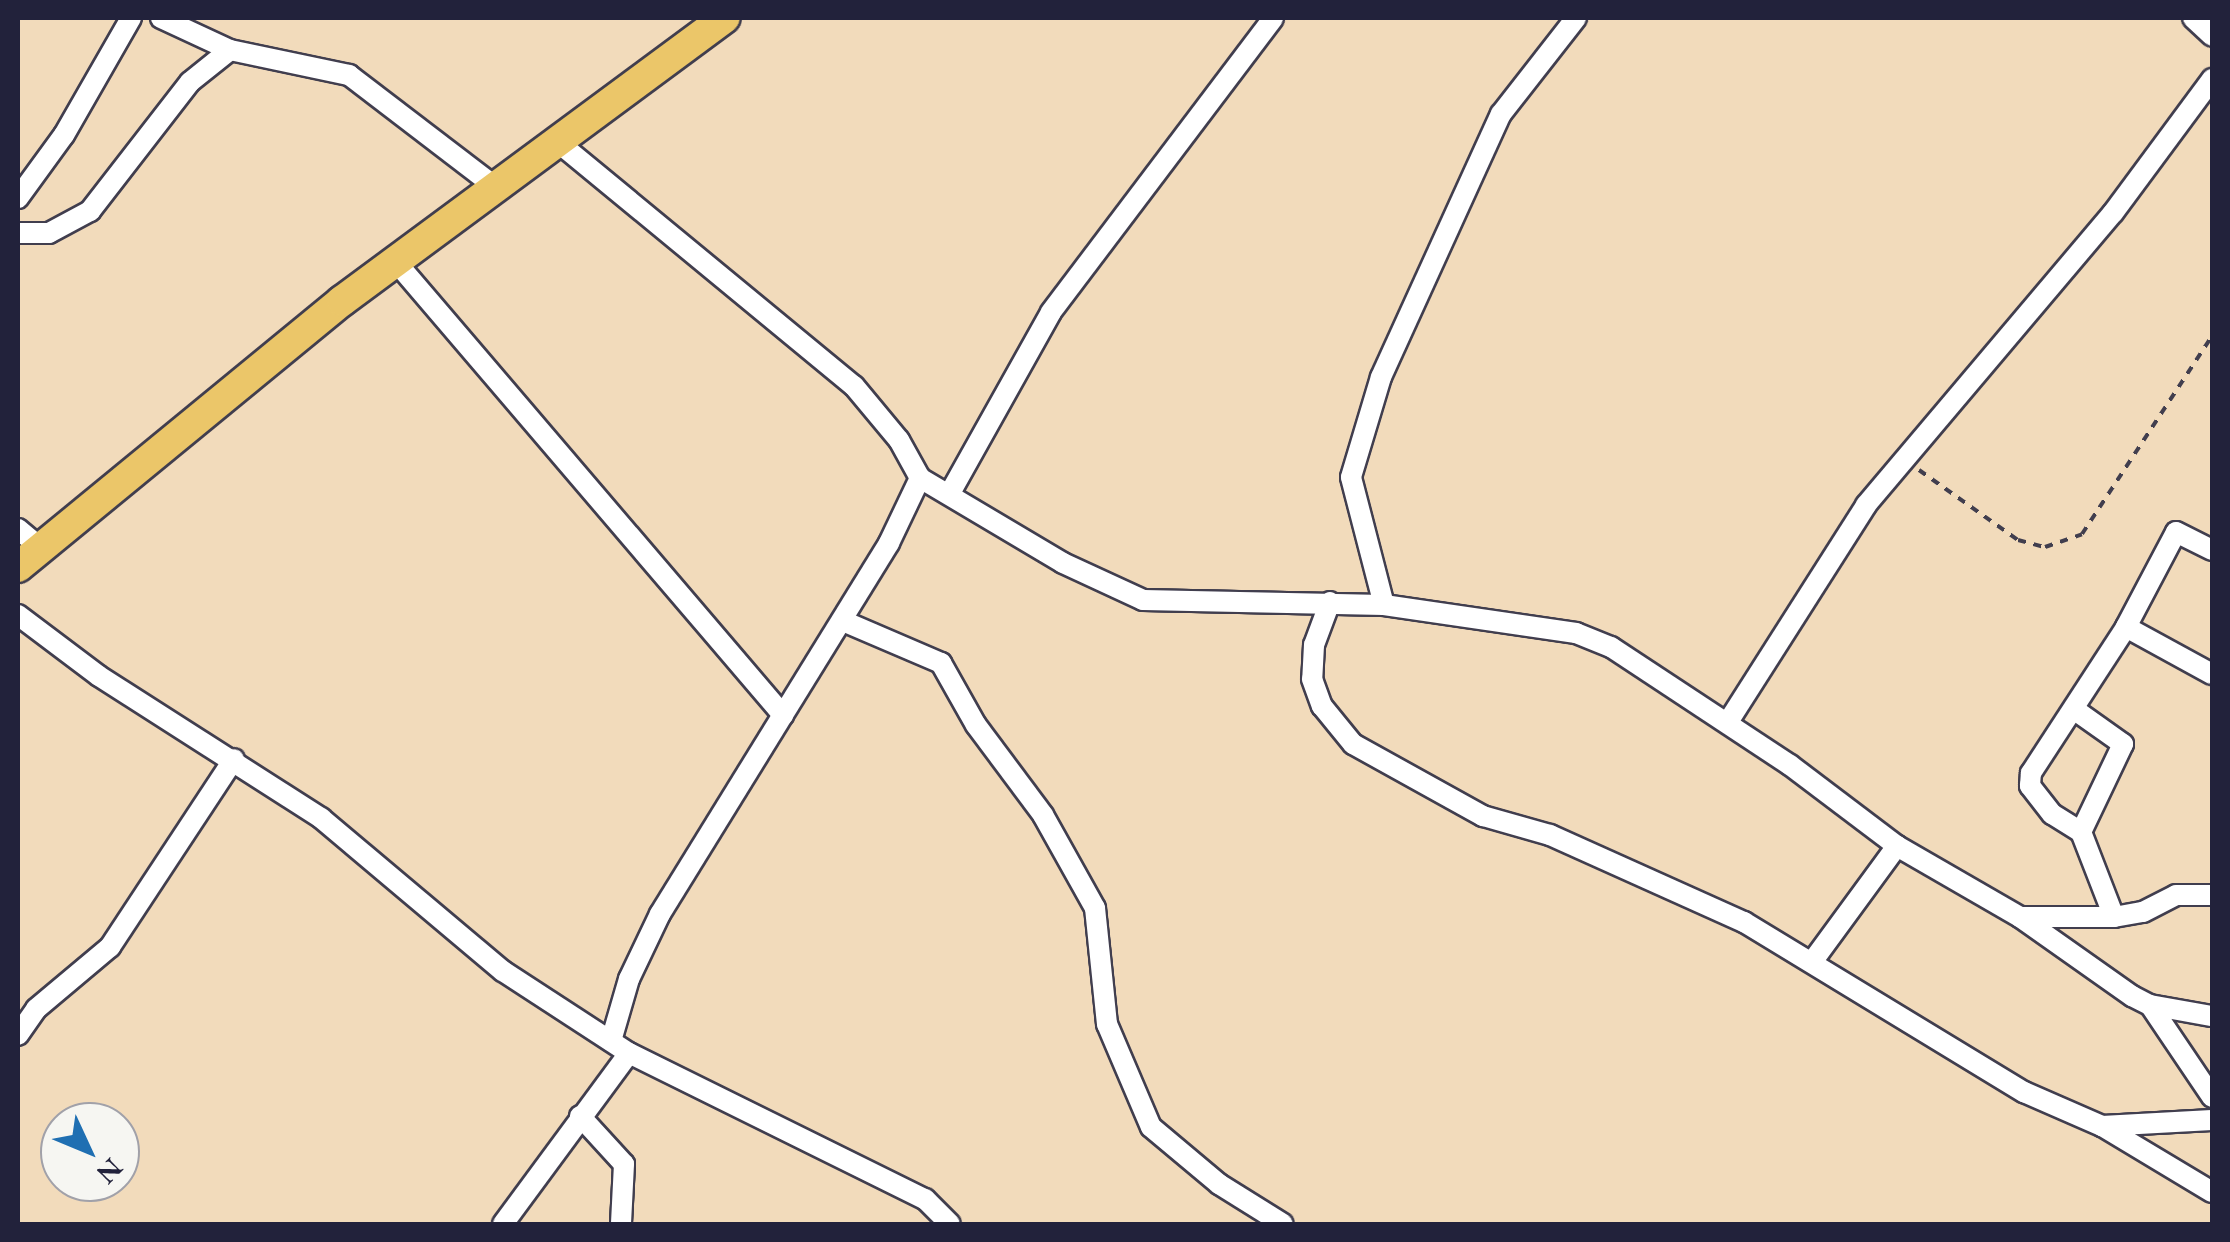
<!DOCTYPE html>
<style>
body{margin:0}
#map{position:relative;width:2230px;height:1242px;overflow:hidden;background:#f2dbbb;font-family:"EB Garamond",serif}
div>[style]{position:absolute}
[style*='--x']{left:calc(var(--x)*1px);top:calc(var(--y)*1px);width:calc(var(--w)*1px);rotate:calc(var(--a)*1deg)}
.path>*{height:4px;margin-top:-2px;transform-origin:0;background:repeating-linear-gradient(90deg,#413e4e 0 8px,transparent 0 16px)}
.roads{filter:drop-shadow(2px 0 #413e4e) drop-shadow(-2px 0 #413e4e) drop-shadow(0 2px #413e4e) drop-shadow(0 -2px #413e4e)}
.street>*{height:20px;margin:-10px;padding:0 10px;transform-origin:10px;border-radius:10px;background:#fff}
.primary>*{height:30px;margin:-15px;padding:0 15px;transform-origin:15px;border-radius:15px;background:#ebc669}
span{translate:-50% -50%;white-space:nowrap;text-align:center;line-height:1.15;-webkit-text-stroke:10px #f6f6f2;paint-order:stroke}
.frame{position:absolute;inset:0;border:20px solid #22223b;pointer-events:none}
.north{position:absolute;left:40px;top:1102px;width:100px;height:100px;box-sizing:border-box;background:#f6f6f2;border:2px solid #a1a1a9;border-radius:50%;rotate:134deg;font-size:28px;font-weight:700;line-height:40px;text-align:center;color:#22223b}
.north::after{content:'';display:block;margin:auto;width:35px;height:45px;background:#1f6fb2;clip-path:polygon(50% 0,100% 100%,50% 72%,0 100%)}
</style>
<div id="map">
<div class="path">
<i style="--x:1919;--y:470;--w:121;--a:35.3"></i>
<i style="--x:2018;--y:540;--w:28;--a:15"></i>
<i style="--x:2045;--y:547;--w:39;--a:-19"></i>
<i style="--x:2082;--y:534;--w:237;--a:-56.7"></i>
</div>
<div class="roads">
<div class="street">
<i style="--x:161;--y:18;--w:76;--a:24.9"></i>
<i style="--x:230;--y:50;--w:122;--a:11.9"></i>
<i style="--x:349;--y:75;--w:188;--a:37.4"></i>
<i style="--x:2193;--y:18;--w:26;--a:43"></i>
<i style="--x:559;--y:143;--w:382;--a:39.5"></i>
<i style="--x:854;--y:386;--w:70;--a:50.2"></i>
<i style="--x:899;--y:440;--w:43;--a:61.1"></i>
<i style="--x:920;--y:478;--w:166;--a:30.7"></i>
<i style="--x:1063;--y:563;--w:88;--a:24.8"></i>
<i style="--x:1143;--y:600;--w:241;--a:1.2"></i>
<i style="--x:1384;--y:605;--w:194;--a:8.3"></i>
<i style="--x:1576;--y:633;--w:38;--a:22"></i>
<i style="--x:1611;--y:647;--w:214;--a:33.4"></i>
<i style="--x:1790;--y:765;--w:134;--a:37.1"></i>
<i style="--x:1897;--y:846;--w:142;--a:30"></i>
<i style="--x:2020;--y:917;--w:137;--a:35.2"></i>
<i style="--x:2132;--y:996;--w:20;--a:27"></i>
<i style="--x:2150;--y:1005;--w:63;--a:10.1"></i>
<i style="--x:18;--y:198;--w:78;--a:-53.9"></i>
<i style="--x:64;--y:135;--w:135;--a:-60.2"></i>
<i style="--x:18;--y:233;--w:31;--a:0"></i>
<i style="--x:49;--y:233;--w:47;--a:-28.2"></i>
<i style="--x:90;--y:211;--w:163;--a:-52.2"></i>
<i style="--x:190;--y:82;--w:51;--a:-38.7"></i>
<i style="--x:396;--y:262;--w:596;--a:49.49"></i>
<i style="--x:950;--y:493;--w:207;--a:-60.8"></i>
<i style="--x:1051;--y:312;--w:368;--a:-52.9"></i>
<i style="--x:18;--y:529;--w:30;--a:40"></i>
<i style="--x:1330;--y:602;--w:46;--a:110.4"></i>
<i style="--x:1314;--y:645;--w:34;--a:93"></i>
<i style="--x:1312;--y:679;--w:29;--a:70"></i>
<i style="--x:1322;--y:706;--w:49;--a:50.8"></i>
<i style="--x:1353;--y:744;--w:149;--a:29"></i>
<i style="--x:1483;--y:816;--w:70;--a:15.8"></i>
<i style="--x:1550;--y:835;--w:213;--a:24.2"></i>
<i style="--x:1744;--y:922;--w:328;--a:31.3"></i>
<i style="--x:2024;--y:1092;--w:85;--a:23.6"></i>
<i style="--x:2102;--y:1126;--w:128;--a:31"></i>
<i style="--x:1384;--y:605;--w:132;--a:-104.5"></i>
<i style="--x:1351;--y:477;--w:104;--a:-73.3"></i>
<i style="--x:1381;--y:377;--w:289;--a:-65.5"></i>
<i style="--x:1501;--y:114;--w:122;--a:-52"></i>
<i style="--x:18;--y:615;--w:101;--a:37"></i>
<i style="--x:99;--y:676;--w:264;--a:32.6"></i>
<i style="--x:321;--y:818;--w:238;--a:40.1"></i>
<i style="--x:503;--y:971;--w:150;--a:33.1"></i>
<i style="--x:629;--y:1053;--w:330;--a:26.3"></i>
<i style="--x:925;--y:1199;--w:35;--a:45"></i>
<i style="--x:843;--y:621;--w:107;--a:23.2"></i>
<i style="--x:941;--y:663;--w:71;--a:60.6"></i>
<i style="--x:976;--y:725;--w:112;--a:53.3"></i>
<i style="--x:1043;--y:815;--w:107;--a:60.8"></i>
<i style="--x:1095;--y:908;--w:117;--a:84.1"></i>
<i style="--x:1107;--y:1024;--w:112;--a:66.9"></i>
<i style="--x:1151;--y:1127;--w:89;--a:40"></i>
<i style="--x:1219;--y:1184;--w:75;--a:32"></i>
<i style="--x:2126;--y:627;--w:98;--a:28.7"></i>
<i style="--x:2075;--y:710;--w:59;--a:35.3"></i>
<i style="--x:2123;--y:744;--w:98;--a:115.5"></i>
<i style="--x:1728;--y:722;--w:257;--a:-57.5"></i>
<i style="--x:1866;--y:505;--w:382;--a:-49.8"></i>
<i style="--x:2113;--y:213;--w:167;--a:-53.5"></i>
<i style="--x:2020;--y:917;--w:94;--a:0"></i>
<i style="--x:2114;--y:917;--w:29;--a:-10"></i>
<i style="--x:2143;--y:912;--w:37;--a:-27"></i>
<i style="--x:2176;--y:895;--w:36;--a:0"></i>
<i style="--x:2114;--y:917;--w:91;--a:-111.2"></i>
<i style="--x:2081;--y:832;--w:34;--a:-148"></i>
<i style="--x:2052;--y:814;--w:36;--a:-128"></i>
<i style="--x:2030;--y:786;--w:13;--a:-86"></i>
<i style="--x:2031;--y:773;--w:174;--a:-56.9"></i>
<i style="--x:2126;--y:627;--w:107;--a:-62.2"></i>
<i style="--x:2176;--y:532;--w:40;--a:26.6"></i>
<i style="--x:1812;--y:962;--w:144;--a:-53.8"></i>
<i style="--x:2150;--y:1005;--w:111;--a:56"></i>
<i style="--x:18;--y:1035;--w:32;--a:-55"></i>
<i style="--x:36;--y:1009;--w:97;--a:-40"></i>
<i style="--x:110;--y:947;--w:225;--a:-56.6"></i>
<i style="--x:611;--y:1041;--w:65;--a:-73.8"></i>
<i style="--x:629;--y:979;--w:72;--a:-64.5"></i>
<i style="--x:660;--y:914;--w:436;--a:-58.3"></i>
<i style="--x:889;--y:543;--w:72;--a:-64.5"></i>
<i style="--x:580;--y:1116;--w:65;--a:47.5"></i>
<i style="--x:624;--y:1164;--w:60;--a:92.9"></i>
<i style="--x:2102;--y:1126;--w:110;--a:-3.1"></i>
<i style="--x:503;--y:1224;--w:212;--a:-53.6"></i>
</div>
<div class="primary">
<i style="--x:18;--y:567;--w:419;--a:-39.4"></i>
<i style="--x:342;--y:301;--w:476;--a:-36.5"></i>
</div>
</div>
<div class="frame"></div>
<div class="north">N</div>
</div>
